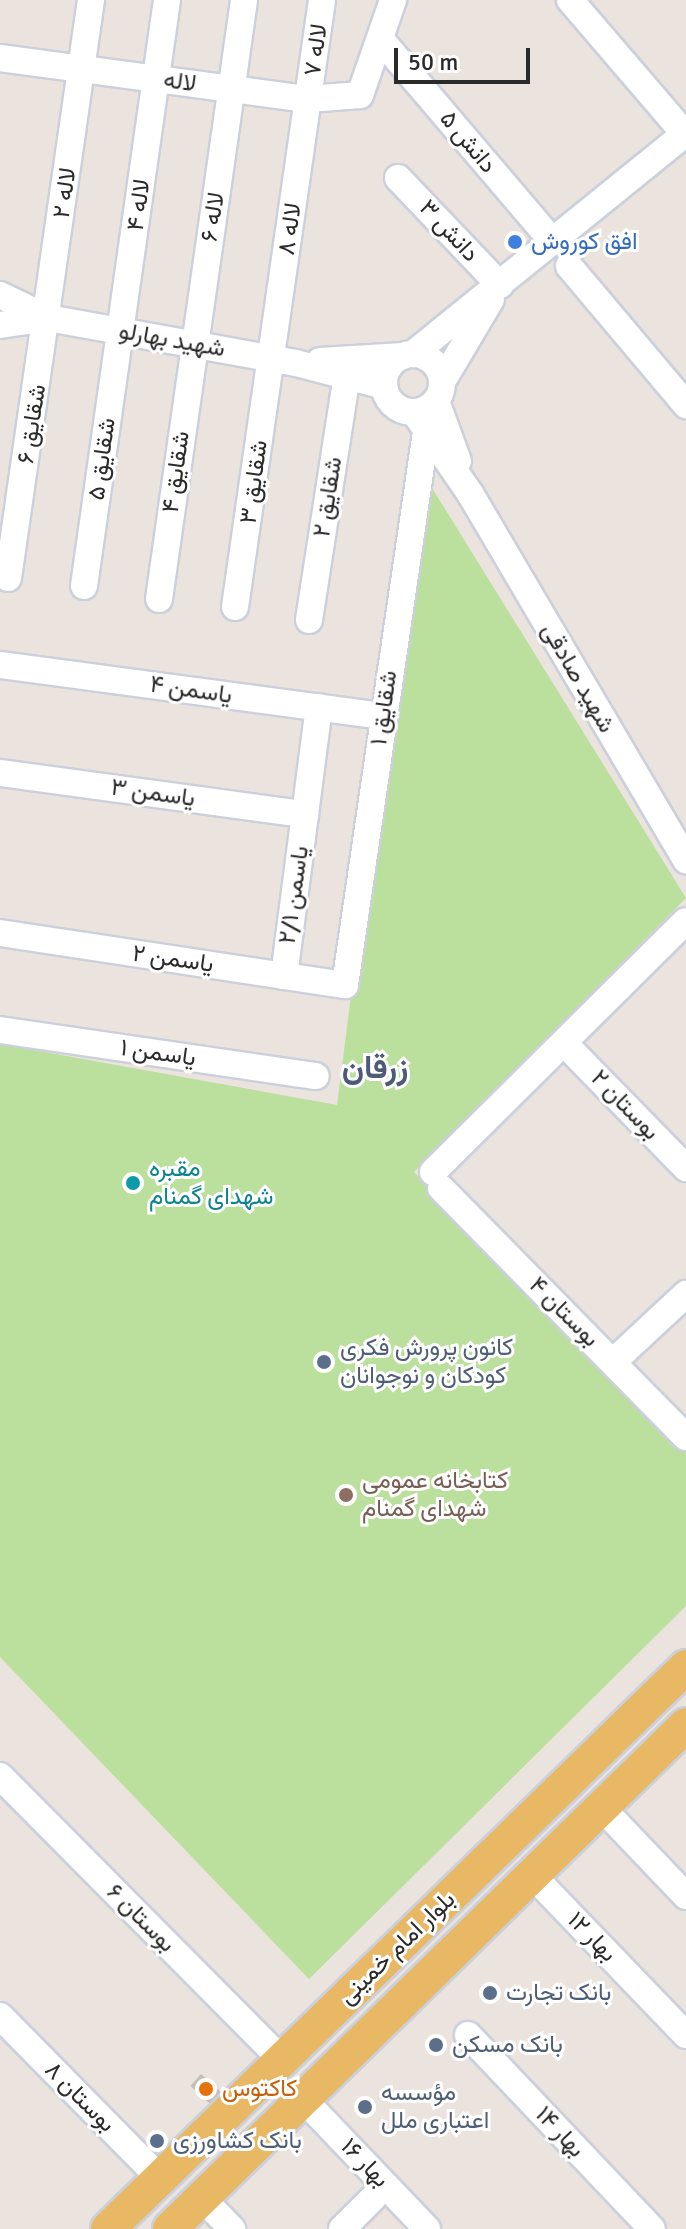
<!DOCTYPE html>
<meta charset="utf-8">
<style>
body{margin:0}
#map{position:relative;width:686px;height:2229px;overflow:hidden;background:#ebe3dd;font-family:Signika,Vazirmatn,sans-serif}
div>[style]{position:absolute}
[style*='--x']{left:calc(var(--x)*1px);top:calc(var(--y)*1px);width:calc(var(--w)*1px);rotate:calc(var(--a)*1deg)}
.green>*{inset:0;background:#bbdf9c}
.building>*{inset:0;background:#c4beb8;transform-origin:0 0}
.roads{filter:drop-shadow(2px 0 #cbd0db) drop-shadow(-2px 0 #cbd0db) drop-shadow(0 2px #cbd0db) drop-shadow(0 -2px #cbd0db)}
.minor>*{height:26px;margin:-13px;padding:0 13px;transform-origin:13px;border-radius:13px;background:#fff}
.minor>.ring{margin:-13px;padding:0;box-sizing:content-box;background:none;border:26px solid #fff;border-radius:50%}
.major>*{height:34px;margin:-17px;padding:0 17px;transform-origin:17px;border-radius:17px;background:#e8b865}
.dots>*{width:22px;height:22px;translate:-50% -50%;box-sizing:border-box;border:4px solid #fff;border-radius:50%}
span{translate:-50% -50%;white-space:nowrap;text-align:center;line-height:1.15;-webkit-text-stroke:6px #fff;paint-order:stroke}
.street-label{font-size:24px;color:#2a2a2a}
.shop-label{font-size:24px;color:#366cbe}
.left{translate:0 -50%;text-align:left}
.culture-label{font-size:24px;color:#0d838f}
.service-label{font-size:24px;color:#4e5e75}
.education-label{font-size:24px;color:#785e54}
.food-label{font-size:24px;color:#c56008}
.district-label{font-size:32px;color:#4d5a78;font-weight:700}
.scale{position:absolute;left:394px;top:48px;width:136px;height:36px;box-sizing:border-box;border:4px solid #2a2a2a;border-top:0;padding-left:10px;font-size:24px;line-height:28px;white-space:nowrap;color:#2a2a2a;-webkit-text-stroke:6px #fff;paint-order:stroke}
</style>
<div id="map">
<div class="green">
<i style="clip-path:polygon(419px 467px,686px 898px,414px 1172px,686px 1453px,686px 1606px,309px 1979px,0 1657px,0 1044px,337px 1105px)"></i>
</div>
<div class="building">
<i style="left:201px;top:2074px;width:27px;height:16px;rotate:42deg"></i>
</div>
<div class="roads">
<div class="minor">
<i style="--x:570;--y:0;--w:177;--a:49.4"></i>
<i style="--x:382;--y:41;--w:264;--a:49.6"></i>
<i style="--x:0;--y:58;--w:312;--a:7.6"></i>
<i style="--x:309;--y:99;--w:51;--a:-4.5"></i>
<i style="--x:360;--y:95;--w:101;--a:-70.8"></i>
<i style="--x:398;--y:178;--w:148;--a:46.4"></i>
<i style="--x:569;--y:266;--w:182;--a:49.9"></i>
<i style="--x:0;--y:295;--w:53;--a:25.6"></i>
<i style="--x:48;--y:318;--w:252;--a:10.3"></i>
<i style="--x:296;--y:363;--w:91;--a:14.6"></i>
<i style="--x:0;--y:325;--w:49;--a:-8.3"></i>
<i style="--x:413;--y:354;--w:351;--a:-39"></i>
<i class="ring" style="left:384px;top:354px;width:32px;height:32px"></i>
<i style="--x:320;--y:361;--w:83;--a:-3.4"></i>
<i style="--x:442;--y:382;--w:96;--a:-59.4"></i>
<i style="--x:436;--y:401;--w:64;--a:69.9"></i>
<i style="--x:414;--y:412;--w:101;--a:55.5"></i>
<i style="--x:471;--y:495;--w:424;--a:59.5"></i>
<i style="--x:8;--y:578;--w:584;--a:-81.83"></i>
<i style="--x:84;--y:586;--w:592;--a:-81.94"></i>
<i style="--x:159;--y:599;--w:605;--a:-81.92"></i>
<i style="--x:235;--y:607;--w:613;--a:-81.84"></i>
<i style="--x:309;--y:620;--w:248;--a:-81.2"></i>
<i style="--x:0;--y:665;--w:385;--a:7.6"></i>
<i style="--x:0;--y:773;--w:308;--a:7.7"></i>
<i style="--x:0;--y:933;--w:349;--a:8.6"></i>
<i style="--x:345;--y:985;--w:559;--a:-81.67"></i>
<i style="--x:284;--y:976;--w:271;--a:-82.6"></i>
<i style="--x:0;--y:1030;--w:319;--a:8.3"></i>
<i style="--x:564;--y:1043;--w:175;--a:45.7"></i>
<i style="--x:433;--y:1172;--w:356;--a:-44.8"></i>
<i style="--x:441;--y:1188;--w:349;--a:45.5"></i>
<i style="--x:613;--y:1362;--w:100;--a:-43"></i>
<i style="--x:0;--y:1776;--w:400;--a:45.2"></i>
<i style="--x:601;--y:1807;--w:123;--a:46.3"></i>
<i style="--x:532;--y:1875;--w:222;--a:46.1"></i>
<i style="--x:0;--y:2016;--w:228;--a:45.4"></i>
<i style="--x:468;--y:2035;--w:267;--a:46.5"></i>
<i style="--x:302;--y:2098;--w:181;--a:46.3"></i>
<i style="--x:201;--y:2197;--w:45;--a:45.9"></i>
<i style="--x:342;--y:2229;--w:44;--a:-45"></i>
</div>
<div class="major">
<i style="--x:108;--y:2229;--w:806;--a:-44.2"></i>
<i style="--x:170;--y:2229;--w:721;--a:-44.33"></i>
</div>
</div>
<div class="dots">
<i style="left:515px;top:242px;background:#3f7fe0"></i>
<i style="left:133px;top:1183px;background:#0f9aa8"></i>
<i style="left:324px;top:1362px;background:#5c6f8a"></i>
<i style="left:346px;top:1495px;background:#8d6e63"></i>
<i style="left:490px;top:1993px;background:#5c6f8a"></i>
<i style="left:436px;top:2045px;background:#5c6f8a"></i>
<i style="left:206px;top:2089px;background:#e8710a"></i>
<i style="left:365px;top:2107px;background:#5c6f8a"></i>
<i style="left:157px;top:2141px;background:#5c6f8a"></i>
</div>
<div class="street-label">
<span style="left:316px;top:50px;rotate:-82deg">لاله ۷</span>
<span style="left:180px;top:82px;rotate:8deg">لاله</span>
<span style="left:468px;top:142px;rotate:50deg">دانش ۵</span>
<span style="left:65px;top:193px;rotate:-82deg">لاله ۲</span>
<span style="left:139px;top:205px;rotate:-82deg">لاله ۴</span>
<span style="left:213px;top:217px;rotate:-81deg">لاله ۶</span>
<span style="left:290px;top:229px;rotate:-82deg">لاله ۸</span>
<span style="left:449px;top:231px;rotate:47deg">دانش ۳</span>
<span style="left:172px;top:340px;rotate:10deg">شهید بهارلو</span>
<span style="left:32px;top:424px;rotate:-81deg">شقایق ۶</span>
<span style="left:102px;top:459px;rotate:-82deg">شقایق ۵</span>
<span style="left:176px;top:472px;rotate:-82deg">شقایق ۴</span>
<span style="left:254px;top:482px;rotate:-82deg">شقایق ۳</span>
<span style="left:328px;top:497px;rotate:-81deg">شقایق ۲</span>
<span style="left:578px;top:678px;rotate:60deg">شهید صادقی</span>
<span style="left:191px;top:690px;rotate:8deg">یاسمن ۴</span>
<span style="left:384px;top:708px;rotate:-82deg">شقایق ۱</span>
<span style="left:153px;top:793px;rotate:8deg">یاسمن ۳</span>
<span style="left:294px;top:895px;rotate:-82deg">یاسمن ۲/۱</span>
<span style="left:173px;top:959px;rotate:8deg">یاسمن ۲</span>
<span style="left:158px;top:1053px;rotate:8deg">یاسمن ۱</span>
<span style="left:625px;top:1105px;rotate:46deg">بوستان ۲</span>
<span style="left:564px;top:1312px;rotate:45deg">بوستان ۴</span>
<span style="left:141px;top:1918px;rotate:45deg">بوستان ۶</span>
<span style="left:592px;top:1937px;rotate:46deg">بهار ۱۲</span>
<span style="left:397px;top:1948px;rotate:-44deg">بلوار امام خمینی</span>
<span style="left:80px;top:2097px;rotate:45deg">بوستان ۸</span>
<span style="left:560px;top:2132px;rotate:47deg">بهار ۱۴</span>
<span style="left:365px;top:2163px;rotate:46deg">بهار ۱۶</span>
</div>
<div class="shop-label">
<span class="left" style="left:531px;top:242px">افق کوروش</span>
</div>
<div class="culture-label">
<span class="left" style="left:149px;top:1183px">مقبره<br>شهدای گمنام</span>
</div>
<div class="service-label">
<span class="left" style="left:340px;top:1362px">کانون پرورش فکری<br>کودکان و نوجوانان</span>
<span class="left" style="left:506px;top:1993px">بانک تجارت</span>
<span class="left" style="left:452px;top:2045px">بانک مسکن</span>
<span class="left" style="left:381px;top:2107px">مؤسسه<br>اعتباری ملل</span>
<span class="left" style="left:173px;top:2141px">بانک کشاورزی</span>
</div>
<div class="education-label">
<span class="left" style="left:362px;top:1495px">کتابخانه عمومی<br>شهدای گمنام</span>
</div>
<div class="food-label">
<span class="left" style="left:222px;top:2089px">کاکتوس</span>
</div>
<div class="district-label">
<span style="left:375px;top:1068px">زرقان</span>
</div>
<div class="scale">50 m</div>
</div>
